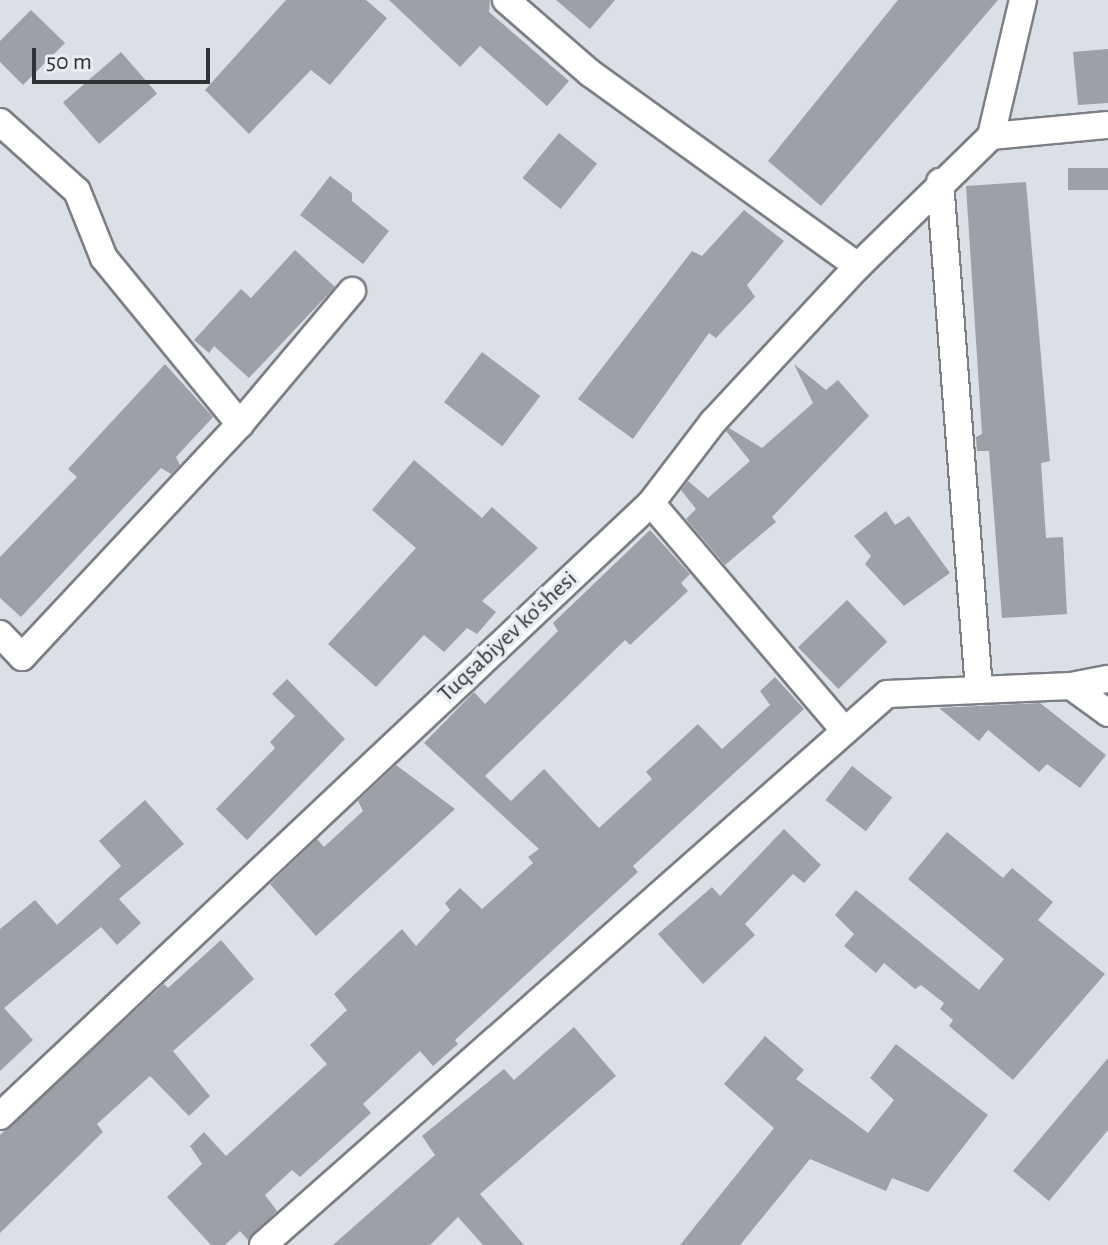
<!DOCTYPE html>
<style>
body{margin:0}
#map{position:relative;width:1108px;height:1245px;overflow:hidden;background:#dbdfe6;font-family:"Alegreya Sans",sans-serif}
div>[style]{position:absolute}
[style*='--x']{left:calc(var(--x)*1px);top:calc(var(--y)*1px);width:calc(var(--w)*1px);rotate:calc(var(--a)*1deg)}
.building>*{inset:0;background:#9da0a7;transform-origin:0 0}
.roads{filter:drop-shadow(2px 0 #7c7f86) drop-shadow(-2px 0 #7c7f86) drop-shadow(0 2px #7c7f86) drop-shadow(0 -2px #7c7f86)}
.street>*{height:26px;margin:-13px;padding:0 13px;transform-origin:13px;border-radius:13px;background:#fff}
span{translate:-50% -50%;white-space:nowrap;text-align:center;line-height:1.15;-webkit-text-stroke:7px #e8ecf3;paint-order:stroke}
.street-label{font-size:24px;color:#313235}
.scale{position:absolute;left:32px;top:48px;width:178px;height:36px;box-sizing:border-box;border:4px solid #313235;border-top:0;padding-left:10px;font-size:24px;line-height:28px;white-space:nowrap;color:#313235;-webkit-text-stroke:6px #e8ecf3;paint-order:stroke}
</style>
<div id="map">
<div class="building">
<i style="clip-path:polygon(286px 0,366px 0,387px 18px,330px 85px,311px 70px,249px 134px,205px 90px)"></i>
<i style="clip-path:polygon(389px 0,490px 0,489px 12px,569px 81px,547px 106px,480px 46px,460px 67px)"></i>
<i style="clip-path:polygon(556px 0,615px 0,590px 29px)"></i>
<i style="clip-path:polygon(898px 0,998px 0,821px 206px,768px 161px)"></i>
<i style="clip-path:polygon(31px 10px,65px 43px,23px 85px,0 62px,0 41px)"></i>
<i style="clip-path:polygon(1108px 49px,1108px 103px,1078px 105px,1073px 52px)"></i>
<i style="left:121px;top:52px;width:55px;height:77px;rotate:49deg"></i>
<i style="left:559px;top:133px;width:49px;height:58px;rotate:39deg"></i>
<i style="left:1108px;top:168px;width:22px;height:40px;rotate:90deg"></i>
<i style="clip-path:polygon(330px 176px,352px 193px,352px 201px,389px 231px,363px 264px,300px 215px)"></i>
<i style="clip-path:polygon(1026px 182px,1050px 461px,1041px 463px,1046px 538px,1063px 537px,1067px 614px,1002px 618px,989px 451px,977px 451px,976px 437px,982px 434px,966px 186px)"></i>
<i style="clip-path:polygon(744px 210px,784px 241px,747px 285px,755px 297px,716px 338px,709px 333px,633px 439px,578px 399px,692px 251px,702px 256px)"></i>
<i style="clip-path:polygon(295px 250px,335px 287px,249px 378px,214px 346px,209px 353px,194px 340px,241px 289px,251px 298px)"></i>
<i style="left:482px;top:352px;width:73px;height:63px;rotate:37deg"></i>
<i style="clip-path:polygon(165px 364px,213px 417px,176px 457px,180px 465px,171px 474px,161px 468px,21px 617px,0 598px,0 557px,77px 477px,68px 469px)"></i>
<i style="clip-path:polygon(794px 364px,826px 390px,838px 380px,869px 416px,772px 517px,776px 522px,725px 565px,686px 519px,696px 509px,681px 490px,688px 481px,708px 498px,750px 461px,726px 431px,729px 428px,762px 448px,813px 403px)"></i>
<i style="clip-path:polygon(414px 460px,482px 518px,492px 507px,538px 548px,482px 601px,496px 612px,477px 634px,467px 628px,444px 652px,424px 635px,376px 687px,328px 644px,416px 548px,372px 510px)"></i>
<i style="clip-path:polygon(886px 511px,895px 525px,909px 516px,950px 573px,904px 606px,865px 564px,871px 556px,854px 536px)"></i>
<i style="clip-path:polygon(650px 530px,690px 574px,681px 583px,688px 591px,630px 645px,625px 640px,485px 776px,511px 801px,544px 769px,599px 828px,652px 779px,646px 772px,698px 724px,722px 749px,770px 705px,760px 691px,775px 677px,804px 709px,633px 866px,638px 872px,455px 1040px,458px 1044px,433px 1066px,420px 1051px,363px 1104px,371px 1113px,300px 1177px,292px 1170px,265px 1195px,277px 1211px,248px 1240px,240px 1231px,225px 1245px,211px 1245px,167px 1197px,202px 1164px,190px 1146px,204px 1132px,226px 1156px,327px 1064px,310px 1045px,347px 1010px,334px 994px,402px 929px,416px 946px,450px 910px,445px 903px,460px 888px,482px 909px,533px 863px,528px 857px,539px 849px,424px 743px,474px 692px,485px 704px,558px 631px,553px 623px)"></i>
<i style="left:847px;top:600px;width:58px;height:68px;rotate:46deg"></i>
<i style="clip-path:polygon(287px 679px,345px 739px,247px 840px,216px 809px,275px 748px,270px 742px,295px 716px,272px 694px)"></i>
<i style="clip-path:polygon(1040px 703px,1106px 755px,1080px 788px,1047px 764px,1039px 772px,988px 730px,979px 741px,939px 708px)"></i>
<i style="clip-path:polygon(396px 765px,455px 809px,316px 936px,270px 884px,317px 839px,324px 847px,363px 811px,358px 801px)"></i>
<i style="left:852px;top:766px;width:51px;height:43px;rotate:38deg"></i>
<i style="clip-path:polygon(145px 800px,184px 844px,119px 899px,141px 923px,117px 945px,101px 927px,4px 1008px,33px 1040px,0 1071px,0 929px,35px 900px,57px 925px,121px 866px,99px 841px)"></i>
<i style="clip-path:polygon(784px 829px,821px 865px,804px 883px,793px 874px,745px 924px,755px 935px,703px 984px,658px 934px,712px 887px,720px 896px)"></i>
<i style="clip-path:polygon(947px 832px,1003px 878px,1012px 868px,1053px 902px,1038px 920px,1105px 974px,1013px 1080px,949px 1026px,953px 1020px,940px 1009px,944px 1003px,921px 985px,915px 989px,884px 963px,876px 973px,844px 946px,854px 934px,835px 915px,856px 890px,979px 990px,1004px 959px,908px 879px)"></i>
<i style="clip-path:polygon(221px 940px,254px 979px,173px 1051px,210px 1096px,189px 1116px,150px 1076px,97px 1124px,103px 1132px,0 1233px,0 1135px,164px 984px,168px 988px)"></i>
<i style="clip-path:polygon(574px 1027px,616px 1076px,480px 1194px,524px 1245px,483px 1245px,458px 1217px,430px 1245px,333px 1245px,435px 1155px,422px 1136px,504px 1069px,514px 1080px)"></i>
<i style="clip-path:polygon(765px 1036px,804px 1070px,796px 1079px,868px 1133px,894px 1100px,870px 1078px,896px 1044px,988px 1115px,928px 1192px,892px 1178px,886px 1191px,810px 1159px,740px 1245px,680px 1245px,774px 1128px,724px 1084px)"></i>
<i style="clip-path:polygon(1108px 1058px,1108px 1130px,1049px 1201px,1013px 1171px)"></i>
</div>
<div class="roads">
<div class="street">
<i style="--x:506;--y:0;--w:111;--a:41"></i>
<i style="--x:590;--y:73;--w:330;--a:35.8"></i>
<i style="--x:0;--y:122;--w:103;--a:41.9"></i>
<i style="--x:77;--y:191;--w:72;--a:68.1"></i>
<i style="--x:104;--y:258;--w:215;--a:50.7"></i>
<i style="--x:991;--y:136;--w:118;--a:-5.4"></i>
<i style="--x:940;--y:182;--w:509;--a:85.61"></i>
<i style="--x:651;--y:503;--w:299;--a:49.6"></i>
<i style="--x:0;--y:634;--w:32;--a:46"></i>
<i style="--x:22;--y:657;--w:319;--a:-46.9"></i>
<i style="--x:240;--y:424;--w:174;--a:-49.9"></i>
<i style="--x:1071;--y:686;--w:46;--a:36.1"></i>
<i style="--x:0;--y:1116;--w:894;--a:-43.28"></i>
<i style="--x:651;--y:503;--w:102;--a:-52.6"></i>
<i style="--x:713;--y:422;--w:213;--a:-47.1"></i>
<i style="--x:858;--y:266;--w:186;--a:-44.3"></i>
<i style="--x:991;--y:136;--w:140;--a:-76.8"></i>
<i style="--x:263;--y:1245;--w:832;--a:-41.44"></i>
<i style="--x:887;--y:694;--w:184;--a:-2.5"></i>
<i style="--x:1071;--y:686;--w:38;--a:-11"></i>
</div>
</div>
<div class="street-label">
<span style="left:508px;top:637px;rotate:-43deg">Tuqsabiyev ko'shesi</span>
</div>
<div class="scale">50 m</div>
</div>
